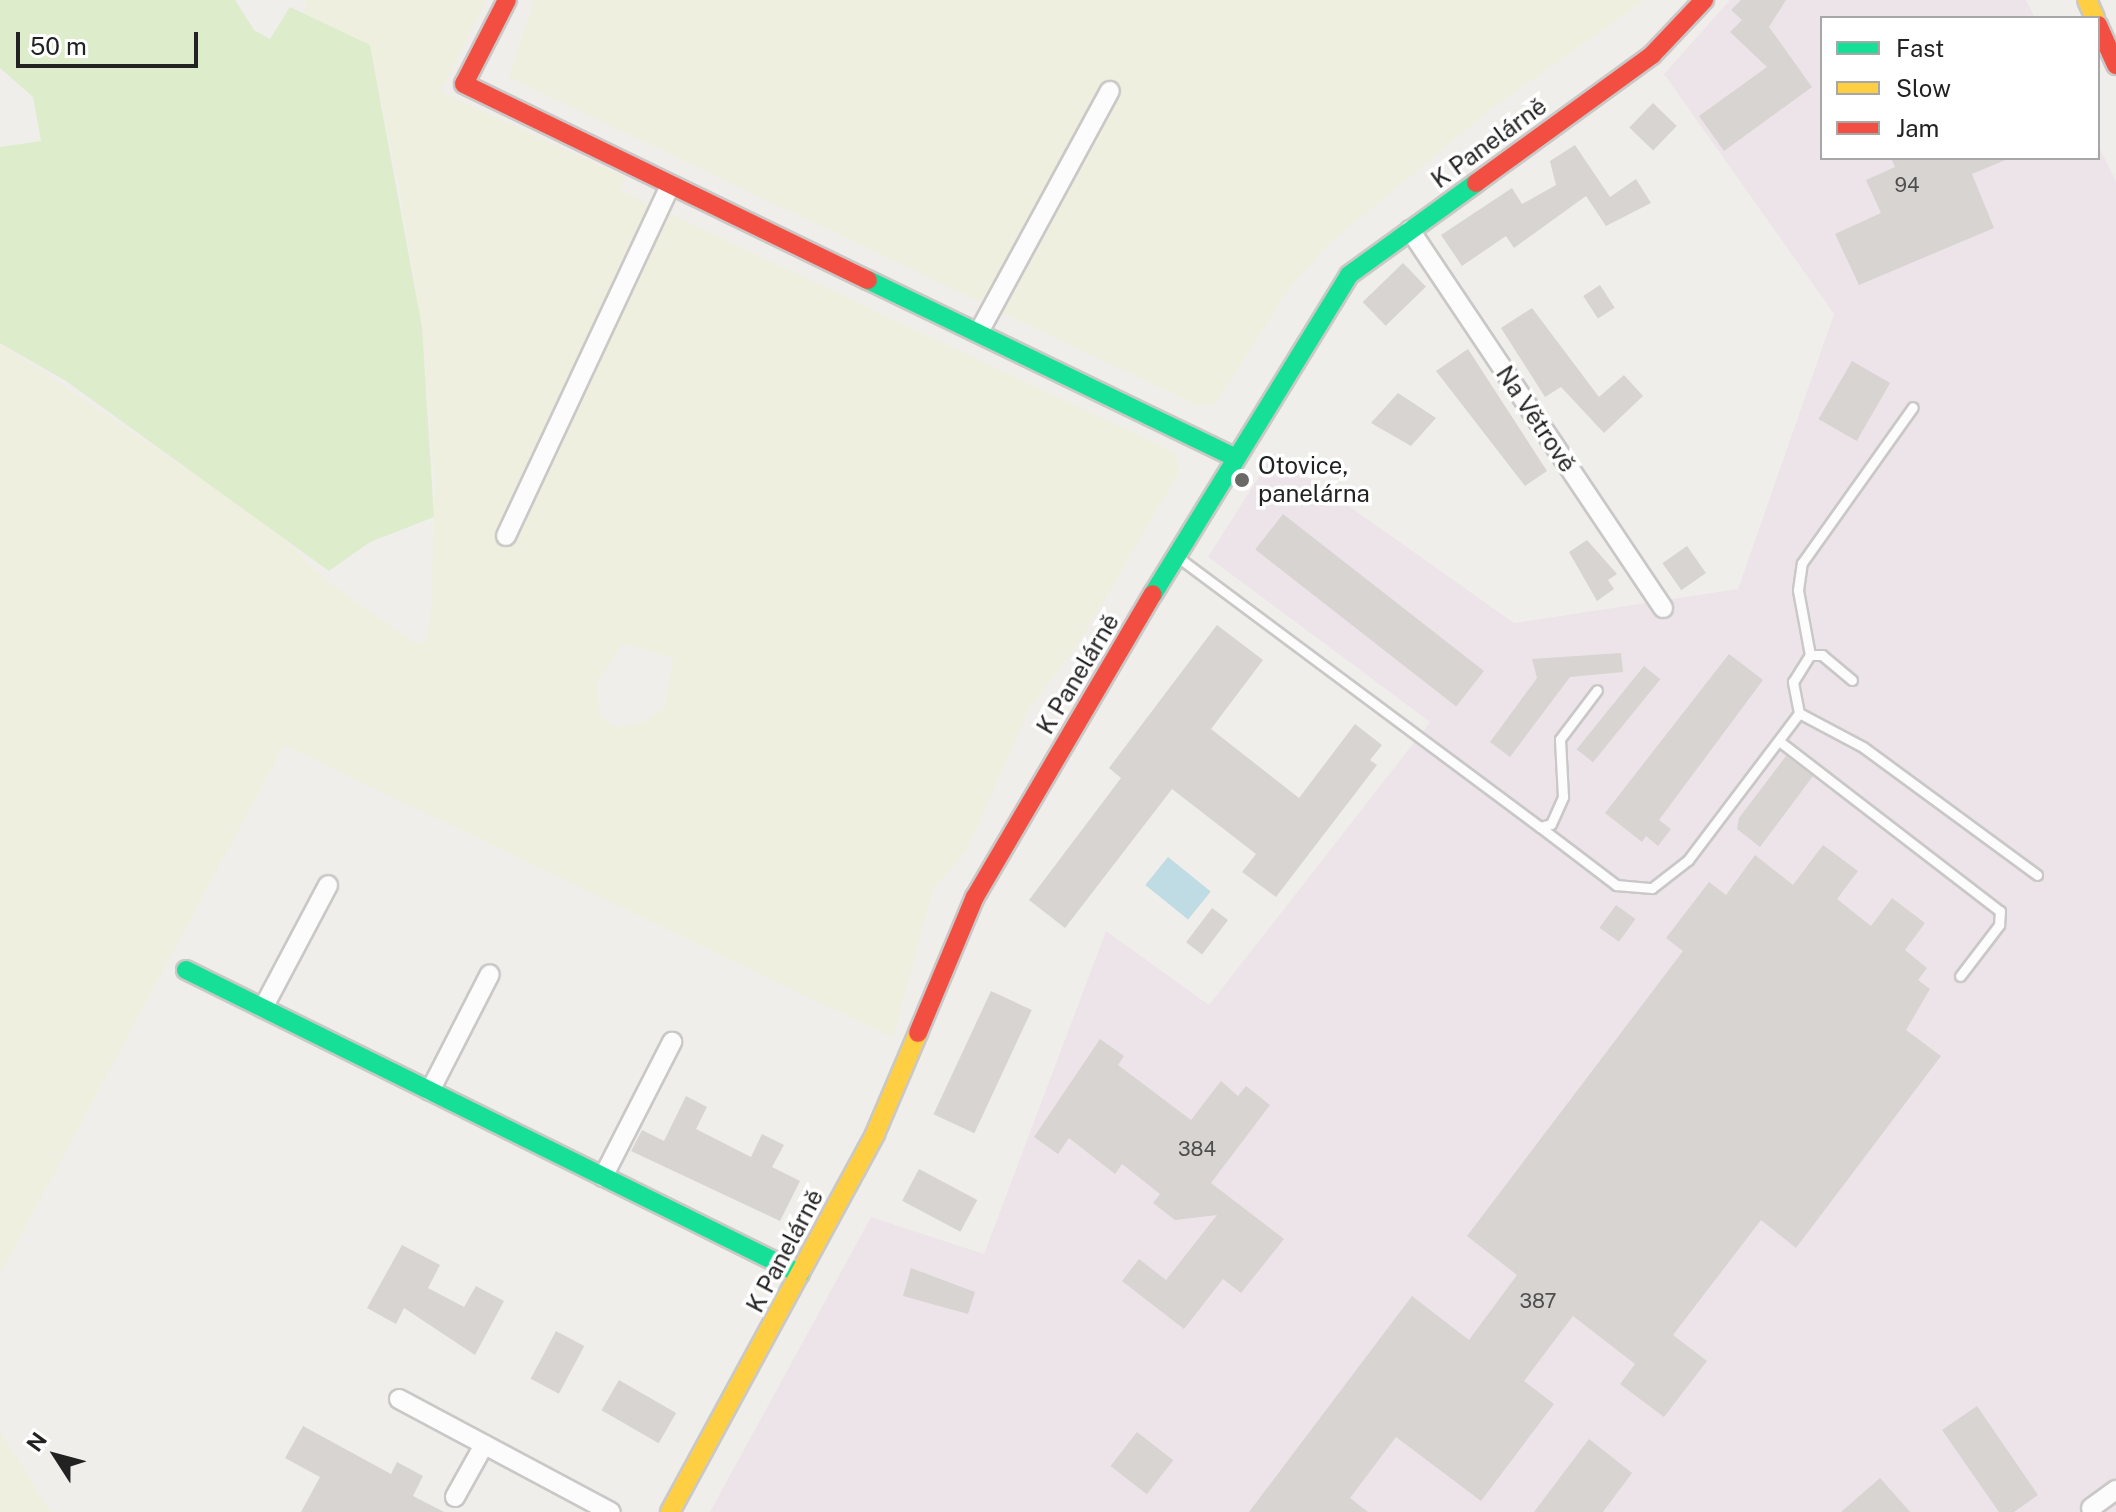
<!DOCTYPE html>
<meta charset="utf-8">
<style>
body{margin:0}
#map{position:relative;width:2116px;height:1512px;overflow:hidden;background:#f0eeeb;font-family:"Public Sans",sans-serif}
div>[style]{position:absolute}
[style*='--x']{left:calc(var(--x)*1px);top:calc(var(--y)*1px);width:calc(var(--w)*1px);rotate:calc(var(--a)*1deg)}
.industrial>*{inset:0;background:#ede4e9}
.farmland>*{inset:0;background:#efefdf}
.grass>*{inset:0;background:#ddeccb}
.water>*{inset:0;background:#bfdbe3;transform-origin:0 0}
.building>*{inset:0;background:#d7d4d2;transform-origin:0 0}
.roads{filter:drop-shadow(2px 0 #c9c8c7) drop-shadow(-2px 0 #c9c8c7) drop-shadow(0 2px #c9c8c7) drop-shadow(0 -2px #c9c8c7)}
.lane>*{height:9px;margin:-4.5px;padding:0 4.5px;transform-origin:4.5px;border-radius:4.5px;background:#fdfcfc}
.street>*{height:18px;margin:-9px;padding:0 9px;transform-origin:9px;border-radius:9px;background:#fdfcfc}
.fast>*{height:18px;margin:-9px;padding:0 9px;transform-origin:9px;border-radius:9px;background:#16e098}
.slow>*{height:18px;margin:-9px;padding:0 9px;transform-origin:9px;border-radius:9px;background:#ffcf43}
.jam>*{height:18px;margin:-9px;padding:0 9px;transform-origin:9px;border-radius:9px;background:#f24e42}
.dots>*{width:22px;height:22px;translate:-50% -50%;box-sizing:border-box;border:4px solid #fff;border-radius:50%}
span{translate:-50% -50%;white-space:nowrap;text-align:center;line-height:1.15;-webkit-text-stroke:7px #fff;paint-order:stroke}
.number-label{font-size:20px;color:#4f4e4e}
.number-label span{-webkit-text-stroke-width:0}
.street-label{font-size:24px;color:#222}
.poi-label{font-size:24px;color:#222}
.left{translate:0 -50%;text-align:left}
.legend{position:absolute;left:1820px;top:16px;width:280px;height:144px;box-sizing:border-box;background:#fff;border:2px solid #a7a7a7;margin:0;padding:10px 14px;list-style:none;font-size:24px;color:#222}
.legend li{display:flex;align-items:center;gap:16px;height:40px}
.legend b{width:40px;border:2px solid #a7a7a7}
.north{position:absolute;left:16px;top:1416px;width:80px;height:80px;-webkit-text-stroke:6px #fff;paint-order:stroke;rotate:306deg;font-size:22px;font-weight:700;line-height:32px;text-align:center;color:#222}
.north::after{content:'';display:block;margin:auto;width:28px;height:36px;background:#222;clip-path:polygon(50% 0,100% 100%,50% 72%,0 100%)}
.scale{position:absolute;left:16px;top:32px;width:182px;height:36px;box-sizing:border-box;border:4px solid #222;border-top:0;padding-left:10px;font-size:24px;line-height:28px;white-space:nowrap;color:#222;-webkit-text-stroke:6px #fff;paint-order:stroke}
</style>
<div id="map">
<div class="industrial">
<i style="clip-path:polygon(1730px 0,2026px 0,2035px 18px,1822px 18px,1822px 158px,2098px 158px,2098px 145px,2116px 181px,2116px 1512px,710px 1512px,871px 1217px,984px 1254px,1106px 931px,1209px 1005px,1430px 722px,1208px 557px,1274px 453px,1514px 623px,1738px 589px,1834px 314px,1664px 74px)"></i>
</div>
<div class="farmland">
<i style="clip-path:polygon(evenodd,306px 0,486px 0,441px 92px,625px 177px,620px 189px,636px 198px,1176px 453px,1179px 473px,1079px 642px,1028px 711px,967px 850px,933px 889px,893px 1038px,284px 745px,0 1274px,0 343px,269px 524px,327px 581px,415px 643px,424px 642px,430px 627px,435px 486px,422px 327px,399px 187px,370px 45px,304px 14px,306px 0,623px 643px,673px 658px,664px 708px,642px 723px,616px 727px,599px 716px,598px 682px,623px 643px)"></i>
<i style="clip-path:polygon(534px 0,1645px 0,1491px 109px,1330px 243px,1289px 288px,1215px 405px,1196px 405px,508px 77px)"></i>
<i style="clip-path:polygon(0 1432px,51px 1512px,0 1512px)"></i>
</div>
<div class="grass">
<i style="clip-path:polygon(0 0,235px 0,254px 30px,270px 39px,290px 7px,370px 45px,422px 327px,434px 517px,370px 542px,329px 571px,66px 381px,0 343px,0 147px,41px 141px,33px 97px,0 68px)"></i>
</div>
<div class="water">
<i style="left:1168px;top:857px;width:55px;height:36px;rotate:39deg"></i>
</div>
<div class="building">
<i style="clip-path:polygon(1741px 0,1786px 0,1769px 27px,1812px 87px,1724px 151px,1699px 116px,1767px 67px,1730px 32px,1742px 20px,1731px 10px)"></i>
<i style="left:1653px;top:103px;width:33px;height:34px;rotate:44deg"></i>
<i style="clip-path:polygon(1575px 145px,1610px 197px,1636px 179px,1651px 203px,1606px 226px,1586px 196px,1514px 248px,1506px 236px,1462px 266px,1441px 235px,1512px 188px,1522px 204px,1556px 185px,1550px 161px)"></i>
<i style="clip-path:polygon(1891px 158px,2010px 158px,1972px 174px,1994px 228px,1859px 285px,1835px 234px,1881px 213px,1866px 180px,1895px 167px)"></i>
<i style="left:1403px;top:263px;width:33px;height:56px;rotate:46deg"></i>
<i style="left:1600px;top:285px;width:27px;height:20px;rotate:57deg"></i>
<i style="clip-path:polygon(1532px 308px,1599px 397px,1624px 375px,1643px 396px,1604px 433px,1561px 387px,1545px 397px,1501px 328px)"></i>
<i style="clip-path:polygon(1468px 349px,1547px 471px,1525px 486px,1436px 371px)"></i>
<i style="left:1852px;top:361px;width:44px;height:67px;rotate:30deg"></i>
<i style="clip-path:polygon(1398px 393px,1436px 418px,1411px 446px,1371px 423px)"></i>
<i style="left:1283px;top:514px;width:255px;height:45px;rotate:38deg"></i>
<i style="clip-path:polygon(1587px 540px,1617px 574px,1608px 580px,1614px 589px,1597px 601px,1569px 552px)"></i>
<i style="left:1687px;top:546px;width:33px;height:30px;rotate:55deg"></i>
<i style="clip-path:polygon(1217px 625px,1263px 660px,1211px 729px,1299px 798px,1355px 724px,1382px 745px,1370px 760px,1377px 765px,1276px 897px,1242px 872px,1256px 854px,1172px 789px,1065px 928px,1029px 900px,1121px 778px,1109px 768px)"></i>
<i style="clip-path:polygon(1621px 653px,1623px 672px,1570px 677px,1510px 757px,1490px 742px,1537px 678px,1532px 659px)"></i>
<i style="clip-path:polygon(1729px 654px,1763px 680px,1659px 820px,1671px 829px,1658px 846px,1646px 836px,1642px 842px,1605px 813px)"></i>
<i style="left:1644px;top:666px;width:21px;height:107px;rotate:39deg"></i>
<i style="clip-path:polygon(1786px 756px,1813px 776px,1760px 847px,1737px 829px,1739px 818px)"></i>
<i style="clip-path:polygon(1823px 845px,1858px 871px,1837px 899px,1871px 926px,1892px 898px,1925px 923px,1905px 950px,1927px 968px,1918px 980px,1930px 989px,1906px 1030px,1941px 1056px,1796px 1248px,1761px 1220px,1673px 1335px,1707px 1361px,1664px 1417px,1620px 1384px,1635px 1364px,1573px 1316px,1524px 1381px,1554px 1404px,1481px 1501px,1396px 1437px,1350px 1498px,1368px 1512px,1249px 1512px,1412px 1296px,1469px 1340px,1517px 1275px,1467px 1236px,1683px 951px,1666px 938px,1709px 882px,1726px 895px,1755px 855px,1793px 885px)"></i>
<i style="left:1616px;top:905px;width:24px;height:28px;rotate:36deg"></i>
<i style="left:1212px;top:908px;width:20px;height:43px;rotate:37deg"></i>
<i style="left:991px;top:991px;width:45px;height:136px;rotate:25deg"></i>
<i style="clip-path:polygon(1100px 1039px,1124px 1056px,1118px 1065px,1191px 1120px,1221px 1081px,1238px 1096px,1246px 1086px,1270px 1105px,1211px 1183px,1284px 1239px,1241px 1293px,1223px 1279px,1184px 1329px,1122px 1281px,1139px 1259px,1166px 1280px,1217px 1215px,1175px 1220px,1153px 1203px,1160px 1194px,1122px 1164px,1115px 1174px,1069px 1138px,1058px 1154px,1034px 1137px)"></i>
<i style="clip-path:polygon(686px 1096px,707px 1107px,696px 1129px,751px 1157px,762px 1134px,784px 1145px,772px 1167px,800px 1181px,780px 1221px,631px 1151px,642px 1130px,664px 1141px)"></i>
<i style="left:919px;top:1169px;width:66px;height:36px;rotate:28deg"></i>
<i style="clip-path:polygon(402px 1245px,440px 1265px,428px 1288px,464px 1307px,476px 1286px,504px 1301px,475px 1355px,404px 1308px,396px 1324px,367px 1308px)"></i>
<i style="clip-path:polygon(911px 1268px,975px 1292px,968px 1314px,903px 1296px)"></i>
<i style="left:556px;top:1331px;width:32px;height:54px;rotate:28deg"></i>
<i style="left:619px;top:1380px;width:66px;height:35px;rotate:30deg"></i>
<i style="clip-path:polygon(1977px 1406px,2038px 1495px,2014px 1512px,1999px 1512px,1942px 1430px)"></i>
<i style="clip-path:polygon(303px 1426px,391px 1474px,397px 1462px,423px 1476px,413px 1496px,444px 1512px,301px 1512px,320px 1477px,285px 1458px)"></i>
<i style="left:1137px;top:1432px;width:46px;height:43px;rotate:38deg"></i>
<i style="clip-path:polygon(1589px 1439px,1632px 1473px,1603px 1512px,1534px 1512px)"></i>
<i style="clip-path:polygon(1880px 1478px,1910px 1512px,1841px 1512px)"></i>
</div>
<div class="roads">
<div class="lane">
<i style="--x:1179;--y:558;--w:450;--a:36.7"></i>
<i style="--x:1540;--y:827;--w:11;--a:-15"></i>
<i style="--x:1551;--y:824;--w:30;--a:-66"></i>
<i style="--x:1563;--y:797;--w:58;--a:-93"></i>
<i style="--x:1560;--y:739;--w:61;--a:-52.9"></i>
<i style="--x:1810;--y:655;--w:66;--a:-100.5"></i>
<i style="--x:1798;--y:590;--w:27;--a:-82"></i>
<i style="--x:1802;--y:563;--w:191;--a:-54.6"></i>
<i style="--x:1799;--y:713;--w:72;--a:28"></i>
<i style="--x:1863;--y:747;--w:216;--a:36.3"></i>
<i style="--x:1779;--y:741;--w:279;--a:37.6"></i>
<i style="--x:2000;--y:911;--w:14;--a:94"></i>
<i style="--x:1999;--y:925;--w:64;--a:127.4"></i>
<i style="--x:1540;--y:827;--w:96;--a:37.3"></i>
<i style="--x:1616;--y:885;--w:36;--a:5"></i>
<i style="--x:1652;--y:888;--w:46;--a:-37.9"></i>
<i style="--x:1688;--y:860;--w:184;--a:-52.9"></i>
<i style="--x:1799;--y:713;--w:32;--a:-101"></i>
<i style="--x:1793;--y:682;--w:32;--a:-58"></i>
<i style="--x:1810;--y:655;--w:12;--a:0"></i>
<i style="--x:1822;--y:655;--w:39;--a:40"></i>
</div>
<div class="street">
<i style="--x:1410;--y:230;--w:455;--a:56.2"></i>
<i style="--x:980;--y:330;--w:272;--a:-61.5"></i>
<i style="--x:506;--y:536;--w:387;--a:-64.9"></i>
<i style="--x:263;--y:1008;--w:139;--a:-62.1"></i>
<i style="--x:430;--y:1091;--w:131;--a:-62.9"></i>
<i style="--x:603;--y:1177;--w:152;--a:-62.9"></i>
<i style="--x:399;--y:1399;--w:240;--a:28.1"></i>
<i style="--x:455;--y:1497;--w:60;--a:-60.9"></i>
<i style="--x:2091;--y:1508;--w:31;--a:-36"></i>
</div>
<div class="fast">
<i style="--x:868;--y:280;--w:407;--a:25.8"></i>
<i style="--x:1153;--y:594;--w:374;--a:-58.4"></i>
<i style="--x:1349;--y:275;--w:157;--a:-35.9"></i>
<i style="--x:186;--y:970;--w:685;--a:26.34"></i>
</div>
<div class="slow">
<i style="--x:2087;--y:0;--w:20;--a:66"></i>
<i style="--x:670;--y:1512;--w:430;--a:-61.5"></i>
<i style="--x:875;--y:1134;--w:110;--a:-66.9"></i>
</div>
<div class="jam">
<i style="--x:507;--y:0;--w:94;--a:117.1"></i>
<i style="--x:464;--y:84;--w:449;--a:25.9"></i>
<i style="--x:2098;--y:25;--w:44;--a:65.8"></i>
<i style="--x:1476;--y:183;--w:218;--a:-36"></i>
<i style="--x:1652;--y:55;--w:76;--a:-46.6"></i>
<i style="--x:918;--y:1033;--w:147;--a:-67.3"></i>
<i style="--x:975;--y:897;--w:351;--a:-59.6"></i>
</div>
</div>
<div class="dots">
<i style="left:1242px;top:480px;background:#6a6968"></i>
</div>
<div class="number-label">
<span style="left:1907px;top:185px">94</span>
<span style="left:1197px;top:1149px">384</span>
<span style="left:1538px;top:1301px">387</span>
</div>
<div class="street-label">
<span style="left:1489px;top:143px;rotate:-36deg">K Panelárně</span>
<span style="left:1536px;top:419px;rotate:56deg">Na Větrově</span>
<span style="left:1078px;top:674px;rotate:-59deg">K Panelárně</span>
<span style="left:785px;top:1251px;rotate:-62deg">K Panelárně</span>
</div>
<div class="poi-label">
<span class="left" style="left:1258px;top:480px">Otovice,<br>panelárna</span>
</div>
<ul class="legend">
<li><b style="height:10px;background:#16e098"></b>Fast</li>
<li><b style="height:10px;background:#ffcf43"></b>Slow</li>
<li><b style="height:10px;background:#f24e42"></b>Jam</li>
</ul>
<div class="north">N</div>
<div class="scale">50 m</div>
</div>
